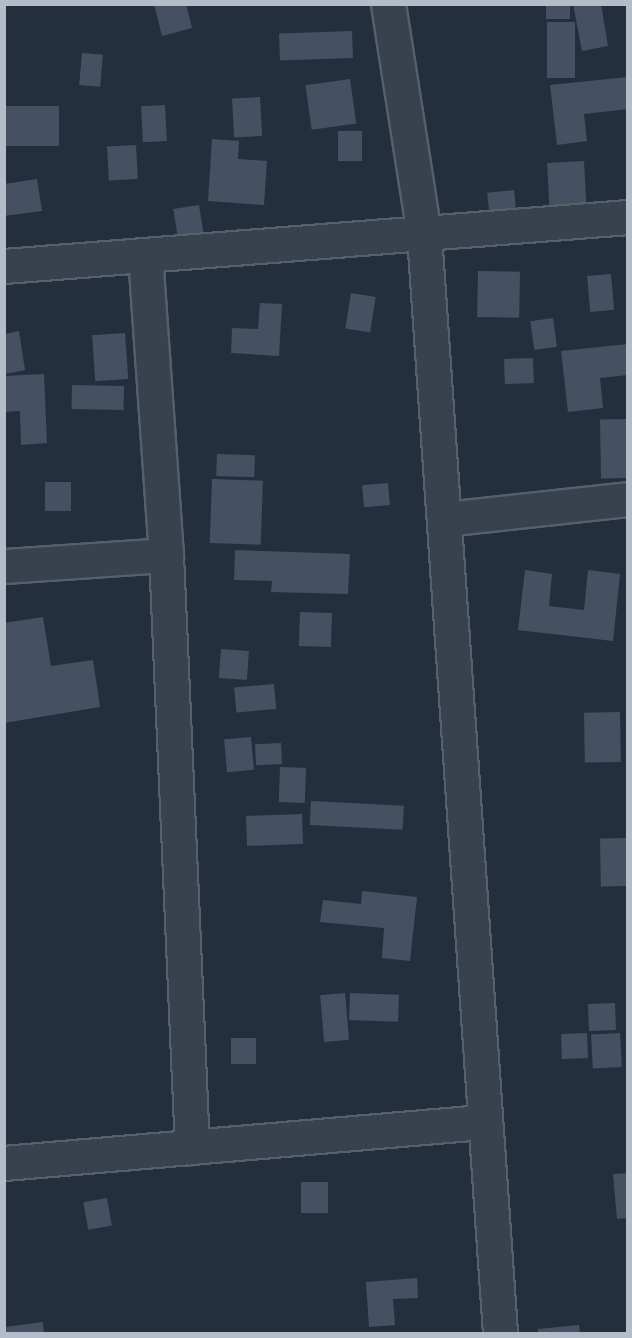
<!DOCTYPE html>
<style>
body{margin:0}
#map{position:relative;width:632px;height:1338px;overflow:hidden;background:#242f3e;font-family:"Roboto Condensed",sans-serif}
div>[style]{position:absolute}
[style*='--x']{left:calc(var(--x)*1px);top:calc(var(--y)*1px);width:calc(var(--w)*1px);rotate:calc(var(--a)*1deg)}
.building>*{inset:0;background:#455162;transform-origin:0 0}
.roads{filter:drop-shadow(2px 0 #565f6c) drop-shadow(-2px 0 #565f6c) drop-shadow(0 2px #565f6c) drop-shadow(0 -2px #565f6c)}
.minor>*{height:33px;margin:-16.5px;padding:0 16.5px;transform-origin:16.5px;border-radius:16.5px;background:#38414e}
span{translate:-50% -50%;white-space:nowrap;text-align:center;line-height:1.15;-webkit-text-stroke:5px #1d2633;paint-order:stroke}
.frame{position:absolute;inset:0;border:6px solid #b4bcc9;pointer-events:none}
</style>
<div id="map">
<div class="building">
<i style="clip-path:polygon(154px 4px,186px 4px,192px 28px,162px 36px)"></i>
<i style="left:546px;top:4px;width:24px;height:15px"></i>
<i style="clip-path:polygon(573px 4px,601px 4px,608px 46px,582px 51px)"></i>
<i style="left:547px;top:22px;width:28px;height:56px"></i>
<i style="left:352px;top:31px;width:27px;height:73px;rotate:88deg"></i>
<i style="left:82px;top:53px;width:21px;height:32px;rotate:5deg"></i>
<i style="clip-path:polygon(628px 77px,628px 109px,584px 114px,587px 141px,557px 145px,550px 85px)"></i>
<i style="left:350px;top:79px;width:45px;height:45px;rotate:82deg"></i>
<i style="left:260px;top:97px;width:39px;height:28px;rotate:87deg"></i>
<i style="left:165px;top:105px;width:36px;height:24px;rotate:87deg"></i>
<i style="left:59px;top:106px;width:40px;height:55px;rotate:90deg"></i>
<i style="left:338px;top:131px;width:24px;height:30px"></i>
<i style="clip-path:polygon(212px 139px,239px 141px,238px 159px,267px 161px,264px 205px,208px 201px)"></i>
<i style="left:136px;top:145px;width:34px;height:29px;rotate:87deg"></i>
<i style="left:584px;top:161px;width:54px;height:37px;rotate:87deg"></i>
<i style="clip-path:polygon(37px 179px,42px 211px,4px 216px,4px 184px)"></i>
<i style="left:514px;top:190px;width:30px;height:27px;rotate:84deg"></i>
<i style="left:199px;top:205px;width:32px;height:26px;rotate:81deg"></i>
<i style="left:478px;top:271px;width:42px;height:46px;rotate:1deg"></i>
<i style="left:611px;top:274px;width:36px;height:24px;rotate:85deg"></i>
<i style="left:351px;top:293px;width:25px;height:36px;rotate:9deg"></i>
<i style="clip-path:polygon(260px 303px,282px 304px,279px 356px,231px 353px,232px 328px,258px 329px)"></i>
<i style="left:553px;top:318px;width:29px;height:23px;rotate:82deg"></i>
<i style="clip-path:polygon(19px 331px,25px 370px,5px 374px,5px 334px)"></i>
<i style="left:125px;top:333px;width:46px;height:33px;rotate:86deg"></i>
<i style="clip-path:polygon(628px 344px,628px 375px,600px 378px,603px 408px,568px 412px,561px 351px)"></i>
<i style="left:533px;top:358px;width:25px;height:29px;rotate:88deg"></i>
<i style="clip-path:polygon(44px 374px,47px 443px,21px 445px,20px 411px,4px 412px,4px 376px)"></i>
<i style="left:72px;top:385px;width:52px;height:24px;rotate:1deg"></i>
<i style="left:627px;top:419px;width:59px;height:27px;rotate:89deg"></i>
<i style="left:217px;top:454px;width:38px;height:22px;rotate:2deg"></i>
<i style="left:212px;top:479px;width:51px;height:64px;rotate:2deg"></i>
<i style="left:71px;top:482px;width:29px;height:26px;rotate:90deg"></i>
<i style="left:388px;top:483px;width:22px;height:26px;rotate:85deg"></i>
<i style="clip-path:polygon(235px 550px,350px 554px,348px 594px,271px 592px,272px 581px,234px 580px)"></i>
<i style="clip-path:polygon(525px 570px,552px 574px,549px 606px,584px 610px,588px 570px,620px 574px,613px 641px,518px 630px)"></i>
<i style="left:300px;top:612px;width:32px;height:34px;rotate:2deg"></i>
<i style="clip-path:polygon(43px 617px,51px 666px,93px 660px,100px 707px,4px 723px,4px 623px)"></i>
<i style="left:221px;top:649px;width:28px;height:29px;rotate:4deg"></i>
<i style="left:274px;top:684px;width:25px;height:40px;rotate:85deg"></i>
<i style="left:620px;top:712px;width:50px;height:36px;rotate:89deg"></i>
<i style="left:251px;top:737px;width:33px;height:27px;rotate:85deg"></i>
<i style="left:281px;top:743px;width:21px;height:26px;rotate:87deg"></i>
<i style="left:280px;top:767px;width:26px;height:35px;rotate:2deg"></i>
<i style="left:311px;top:801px;width:93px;height:24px;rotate:3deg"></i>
<i style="left:302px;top:814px;width:30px;height:56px;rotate:88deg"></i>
<i style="left:627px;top:838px;width:48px;height:27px;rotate:89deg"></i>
<i style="clip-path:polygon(362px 891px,417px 897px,410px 961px,382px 958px,384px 928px,320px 922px,323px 900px,361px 904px)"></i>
<i style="left:345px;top:993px;width:47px;height:25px;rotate:85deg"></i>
<i style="left:350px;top:993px;width:49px;height:27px;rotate:2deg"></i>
<i style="left:615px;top:1003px;width:27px;height:27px;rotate:88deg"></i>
<i style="left:587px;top:1033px;width:25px;height:26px;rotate:88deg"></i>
<i style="left:620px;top:1033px;width:34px;height:29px;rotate:87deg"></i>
<i style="left:231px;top:1038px;width:25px;height:26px"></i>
<i style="clip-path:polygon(628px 1173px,628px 1218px,617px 1219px,613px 1174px)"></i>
<i style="left:328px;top:1182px;width:31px;height:27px;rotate:90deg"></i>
<i style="left:107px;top:1198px;width:28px;height:24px;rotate:80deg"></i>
<i style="clip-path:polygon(417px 1278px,418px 1298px,393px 1299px,395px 1325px,369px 1327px,366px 1282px)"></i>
<i style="clip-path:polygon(43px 1322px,44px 1334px,5px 1334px,5px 1327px)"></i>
<i style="clip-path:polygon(579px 1325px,580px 1334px,538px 1334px,538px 1329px)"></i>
</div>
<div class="roads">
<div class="minor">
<i style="--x:388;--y:4;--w:234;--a:81.1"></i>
<i style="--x:424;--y:235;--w:1102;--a:86.04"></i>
<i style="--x:145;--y:255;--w:301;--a:86"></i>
<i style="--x:166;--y:555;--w:593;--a:87.49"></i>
<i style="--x:4;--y:266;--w:626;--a:-4.49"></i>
<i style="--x:444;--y:519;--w:185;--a:-6.2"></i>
<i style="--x:4;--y:566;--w:162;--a:-3.9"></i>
<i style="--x:4;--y:1163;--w:483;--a:-4.9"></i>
</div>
</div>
<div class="frame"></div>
</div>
